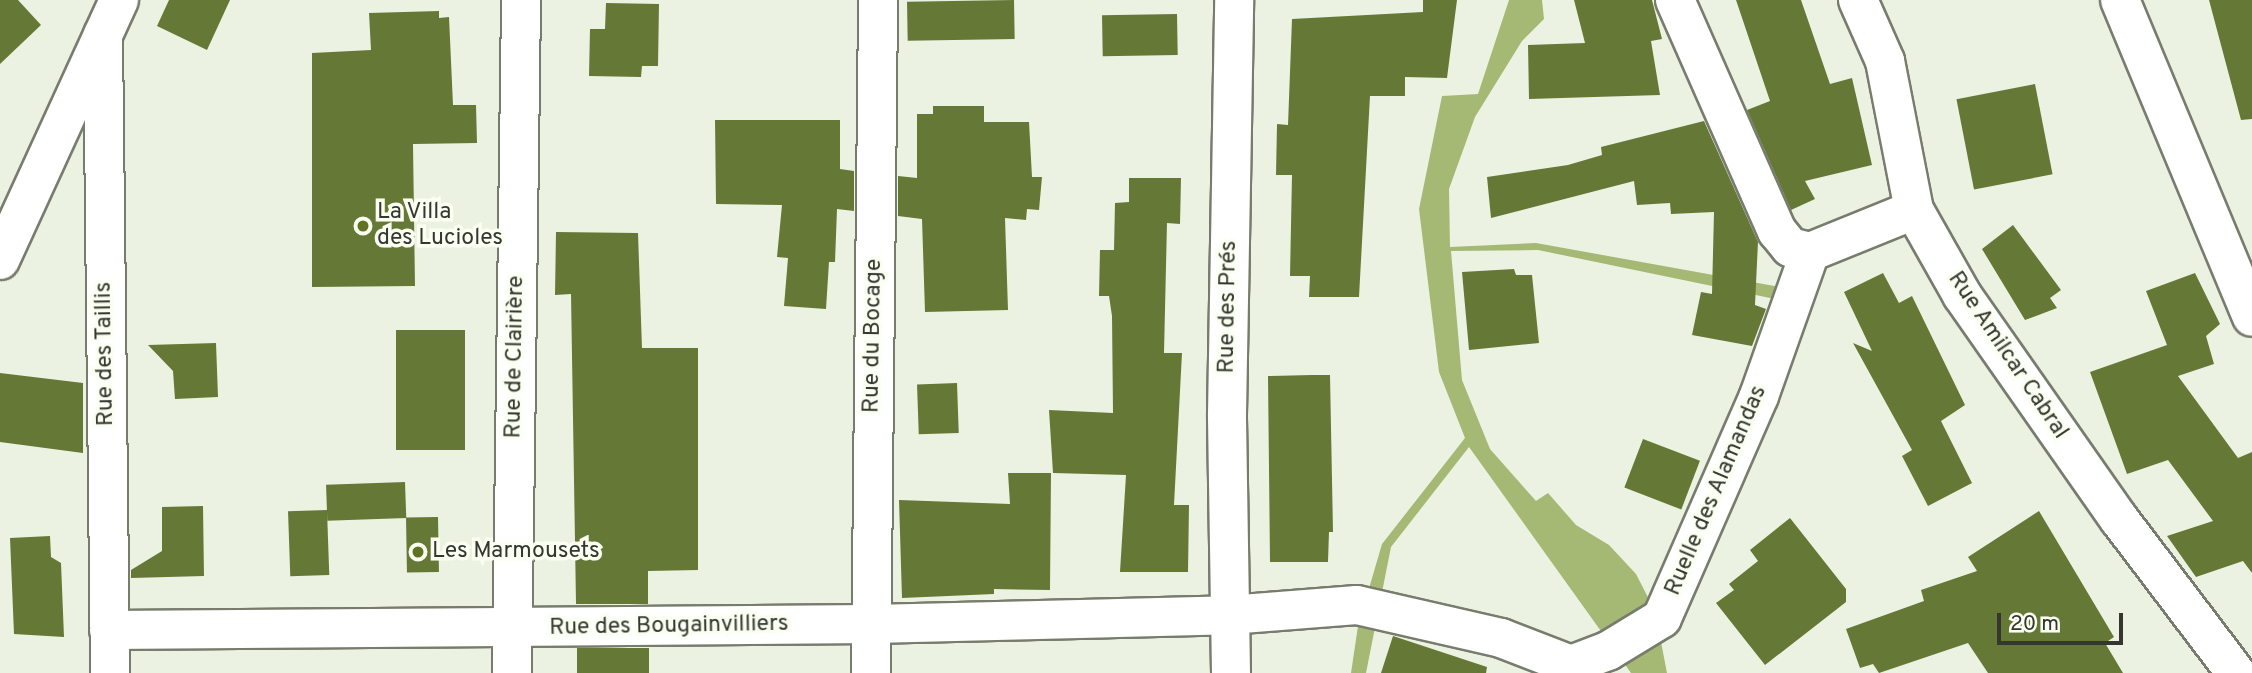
<!DOCTYPE html>
<meta charset="utf-8">
<style>
body{margin:0}
#map{position:relative;width:2252px;height:673px;overflow:hidden;background:#ecf2e1;font-family:Overpass,sans-serif}
div>[style]{position:absolute}
[style*='--x']{left:calc(var(--x)*1px);top:calc(var(--y)*1px);width:calc(var(--w)*1px);rotate:calc(var(--a)*1deg)}
.water>*{inset:0;background:#a5b975}
.building>*{inset:0;background:#667836;transform-origin:0 0}
.roads{filter:drop-shadow(2px 0 #777c6d) drop-shadow(-2px 0 #777c6d) drop-shadow(0 2px #777c6d) drop-shadow(0 -2px #777c6d)}
.minor>*{height:38px;margin:-19px;padding:0 19px;transform-origin:19px;border-radius:19px;background:#fff}
.tertiary>*{height:38px;margin:-19px;padding:0 19px;transform-origin:19px;border-radius:19px;background:#fff}
.secondary>*{height:38px;margin:-19px;padding:0 19px;transform-origin:19px;border-radius:19px;background:#fff}
.dots>*{width:19px;height:19px;translate:-50% -50%;box-sizing:border-box;border:4px solid #fafff1;border-radius:50%}
span{translate:-50% -50%;white-space:nowrap;text-align:center;line-height:1.15;-webkit-text-stroke:7px #fafff1;paint-order:stroke}
.poi-label{font-size:23px;color:#343630}
.left{translate:0 -50%;text-align:left}
.street-label{font-size:23px;color:#343630}
.scale{position:absolute;left:1997px;top:613px;width:126px;height:32px;box-sizing:border-box;border:4px solid #343630;border-top:0;padding-left:9px;font-size:21px;line-height:24px;white-space:nowrap;color:#343630;-webkit-text-stroke:5px #fafff1;paint-order:stroke}
</style>
<div id="map">
<div class="water">
<i style="clip-path:polygon(1509px 0,1542px 0,1544px 19px,1522px 41px,1475px 117px,1449px 189px,1450px 247px,1536px 243px,1780px 287px,1775px 299px,1538px 250px,1451px 251px,1462px 380px,1490px 449px,1536px 501px,1548px 493px,1576px 525px,1609px 545px,1636px 574px,1655px 611px,1667px 673px,1631px 673px,1469px 447px,1391px 547px,1366px 673px,1351px 673px,1358px 626px,1382px 544px,1465px 438px,1439px 372px,1419px 209px,1442px 96px,1478px 94px)"></i>
</div>
<div class="building">
<i style="clip-path:polygon(0 0,18px 0,41px 25px,0 64px)"></i>
<i style="clip-path:polygon(169px 0,230px 0,207px 50px,157px 26px)"></i>
<i style="left:1014px;top:0;width:39px;height:107px;rotate:89deg"></i>
<i style="clip-path:polygon(1423px 0,1457px 0,1447px 78px,1405px 77px,1405px 96px,1370px 96px,1359px 297px,1309px 297px,1310px 276px,1290px 276px,1292px 175px,1276px 175px,1277px 124px,1288px 125px,1292px 19px,1423px 12px)"></i>
<i style="clip-path:polygon(1574px 0,1652px 0,1662px 39px,1651px 41px,1660px 95px,1529px 99px,1528px 45px,1585px 43px)"></i>
<i style="clip-path:polygon(1736px 0,1801px 0,1830px 84px,1852px 78px,1872px 165px,1805px 181px,1815px 199px,1791px 210px,1747px 110px,1770px 101px)"></i>
<i style="clip-path:polygon(2209px 0,2252px 0,2252px 119px,2241px 120px)"></i>
<i style="clip-path:polygon(606px 3px,659px 4px,658px 66px,642px 66px,641px 77px,589px 76px,590px 29px,605px 29px)"></i>
<i style="clip-path:polygon(439px 11px,439px 18px,449px 17px,453px 105px,476px 105px,477px 143px,413px 144px,415px 286px,312px 287px,312px 53px,371px 50px,369px 13px)"></i>
<i style="left:1177px;top:14px;width:41px;height:75px;rotate:89deg"></i>
<i style="left:2035px;top:84px;width:92px;height:80px;rotate:79deg"></i>
<i style="clip-path:polygon(933px 106px,984px 106px,984px 122px,1029px 122px,1032px 177px,1042px 177px,1039px 210px,1027px 209px,1026px 220px,1005px 218px,1008px 310px,925px 312px,922px 219px,898px 216px,898px 176px,917px 178px,917px 114px,933px 114px)"></i>
<i style="clip-path:polygon(715px 120px,840px 120px,840px 169px,854px 171px,854px 211px,837px 209px,835px 262px,829px 262px,826px 309px,784px 306px,788px 258px,777px 257px,782px 205px,716px 204px)"></i>
<i style="clip-path:polygon(1704px 121px,1758px 242px,1755px 305px,1766px 309px,1752px 346px,1692px 335px,1701px 292px,1712px 294px,1714px 212px,1671px 214px,1670px 203px,1637px 205px,1634px 181px,1491px 218px,1487px 177px,1568px 165px,1602px 155px,1601px 147px)"></i>
<i style="clip-path:polygon(1129px 178px,1181px 178px,1180px 224px,1167px 223px,1164px 353px,1182px 353px,1174px 505px,1189px 505px,1188px 572px,1120px 572px,1126px 475px,1053px 473px,1049px 410px,1113px 413px,1112px 316px,1109px 296px,1099px 296px,1100px 250px,1114px 250px,1115px 203px,1129px 202px)"></i>
<i style="clip-path:polygon(2013px 225px,2061px 290px,2050px 298px,2057px 308px,2025px 320px,1982px 249px)"></i>
<i style="clip-path:polygon(556px 232px,638px 233px,642px 348px,698px 348px,698px 570px,648px 571px,648px 604px,576px 604px,571px 294px,555px 295px)"></i>
<i style="clip-path:polygon(1514px 269px,1516px 275px,1532px 275px,1539px 343px,1469px 350px,1462px 272px)"></i>
<i style="clip-path:polygon(1883px 273px,1899px 303px,1912px 296px,1965px 405px,1941px 421px,1972px 483px,1928px 506px,1902px 456px,1912px 450px,1853px 343px,1872px 351px,1844px 292px)"></i>
<i style="clip-path:polygon(2195px 273px,2220px 324px,2206px 336px,2214px 364px,2178px 376px,2238px 458px,2252px 452px,2252px 573px,2243px 561px,2196px 577px,2167px 536px,2213px 521px,2168px 460px,2127px 474px,2090px 372px,2167px 345px,2146px 291px)"></i>
<i style="left:396px;top:330px;width:69px;height:120px"></i>
<i style="clip-path:polygon(216px 343px,218px 397px,175px 399px,173px 371px,148px 345px)"></i>
<i style="clip-path:polygon(0 373px,83px 383px,83px 453px,0 442px)"></i>
<i style="clip-path:polygon(1312px 375px,1330px 375px,1333px 532px,1329px 532px,1328px 562px,1270px 562px,1268px 376px)"></i>
<i style="left:957px;top:383px;width:50px;height:40px;rotate:88deg"></i>
<i style="left:1643px;top:439px;width:61px;height:52px;rotate:21deg"></i>
<i style="clip-path:polygon(1008px 473px,1051px 473px,1050px 590px,994px 589px,994px 594px,902px 598px,899px 500px,1010px 504px)"></i>
<i style="left:405px;top:482px;width:36px;height:79px;rotate:88deg"></i>
<i style="clip-path:polygon(203px 506px,204px 576px,131px 578px,131px 570px,162px 551px,162px 507px)"></i>
<i style="left:327px;top:510px;width:65px;height:39px;rotate:88deg"></i>
<i style="clip-path:polygon(2039px 511px,2114px 637px,2105px 643px,2123px 673px,1988px 673px,1968px 643px,1879px 673px,1873px 664px,1860px 668px,1846px 629px,1924px 601px,1921px 590px,1977px 571px,1968px 557px)"></i>
<i style="left:438px;top:517px;width:55px;height:32px;rotate:89deg"></i>
<i style="clip-path:polygon(1790px 518px,1846px 589px,1846px 602px,1765px 665px,1716px 603px,1734px 590px,1729px 584px,1758px 561px,1750px 550px)"></i>
<i style="clip-path:polygon(50px 536px,51px 557px,61px 563px,64px 637px,14px 634px,10px 538px)"></i>
<i style="clip-path:polygon(1393px 636px,1487px 667px,1486px 673px,1381px 673px)"></i>
<i style="left:577px;top:648px;width:72px;height:25px"></i>
</div>
<div class="roads">
<div class="minor">
<i style="--x:1675;--y:0;--w:253;--a:66.2"></i>
<i style="--x:1777;--y:231;--w:21;--a:51"></i>
<i style="--x:1790;--y:247;--w:21;--a:14"></i>
<i style="--x:2120;--y:0;--w:343;--a:67.4"></i>
<i style="--x:103;--y:35;--w:638;--a:89.37"></i>
<i style="--x:0;--y:260;--w:286;--a:-65.4"></i>
<i style="--x:109;--y:630;--w:763;--a:-0.45"></i>
<i style="--x:872;--y:624;--w:357;--a:-1.4"></i>
<i style="--x:1229;--y:615;--w:128;--a:-4.5"></i>
<i style="--x:1357;--y:605;--w:148;--a:12.9"></i>
<i style="--x:1501;--y:638;--w:75;--a:21.1"></i>
<i style="--x:1571;--y:665;--w:40;--a:-21"></i>
<i style="--x:1608;--y:651;--w:63;--a:-31.4"></i>
<i style="--x:1662;--y:618;--w:242;--a:-66.4"></i>
<i style="--x:1759;--y:396;--w:153;--a:-70.5"></i>
<i style="--x:1810;--y:252;--w:112;--a:-22"></i>
<i style="--x:871;--y:673;--w:673;--a:-89.4"></i>
<i style="--x:1231;--y:673;--w:259;--a:-90.9"></i>
<i style="--x:1227;--y:414;--w:414;--a:-89"></i>
</div>
<div class="tertiary">
<i style="--x:1858;--y:0;--w:67;--a:66.1"></i>
<i style="--x:1885;--y:61;--w:152;--a:79"></i>
<i style="--x:1914;--y:210;--w:98;--a:60.5"></i>
<i style="--x:1962;--y:295;--w:274;--a:55"></i>
<i style="--x:2119;--y:519;--w:193;--a:52.8"></i>
</div>
<div class="secondary">
<i style="--x:512;--y:673;--w:673;--a:-89.23"></i>
</div>
</div>
<div class="dots">
<i style="left:363px;top:226px;background:#607323"></i>
<i style="left:418px;top:552px;background:#607323"></i>
</div>
<div class="poi-label">
<span class="left" style="left:377px;top:226px">La Villa<br>des Lucioles</span>
<span class="left" style="left:432px;top:552px">Les Marmousets</span>
</div>
<div class="street-label">
<span style="left:1229px;top:307px;rotate:-89deg">Rue des Prés</span>
<span style="left:874px;top:336px;rotate:-89deg">Rue du Bocage</span>
<span style="left:106px;top:354px;rotate:-91deg">Rue des Taillis</span>
<span style="left:2007px;top:356px;rotate:56deg">Rue Amilcar Cabral</span>
<span style="left:516px;top:357px;rotate:-89deg">Rue de Clairière</span>
<span style="left:1717px;top:491px;rotate:-67deg">Ruelle des Alamandas</span>
<span style="left:669px;top:627px;rotate:-1deg">Rue des Bougainvilliers</span>
</div>
<div class="scale">20 m</div>
</div>
